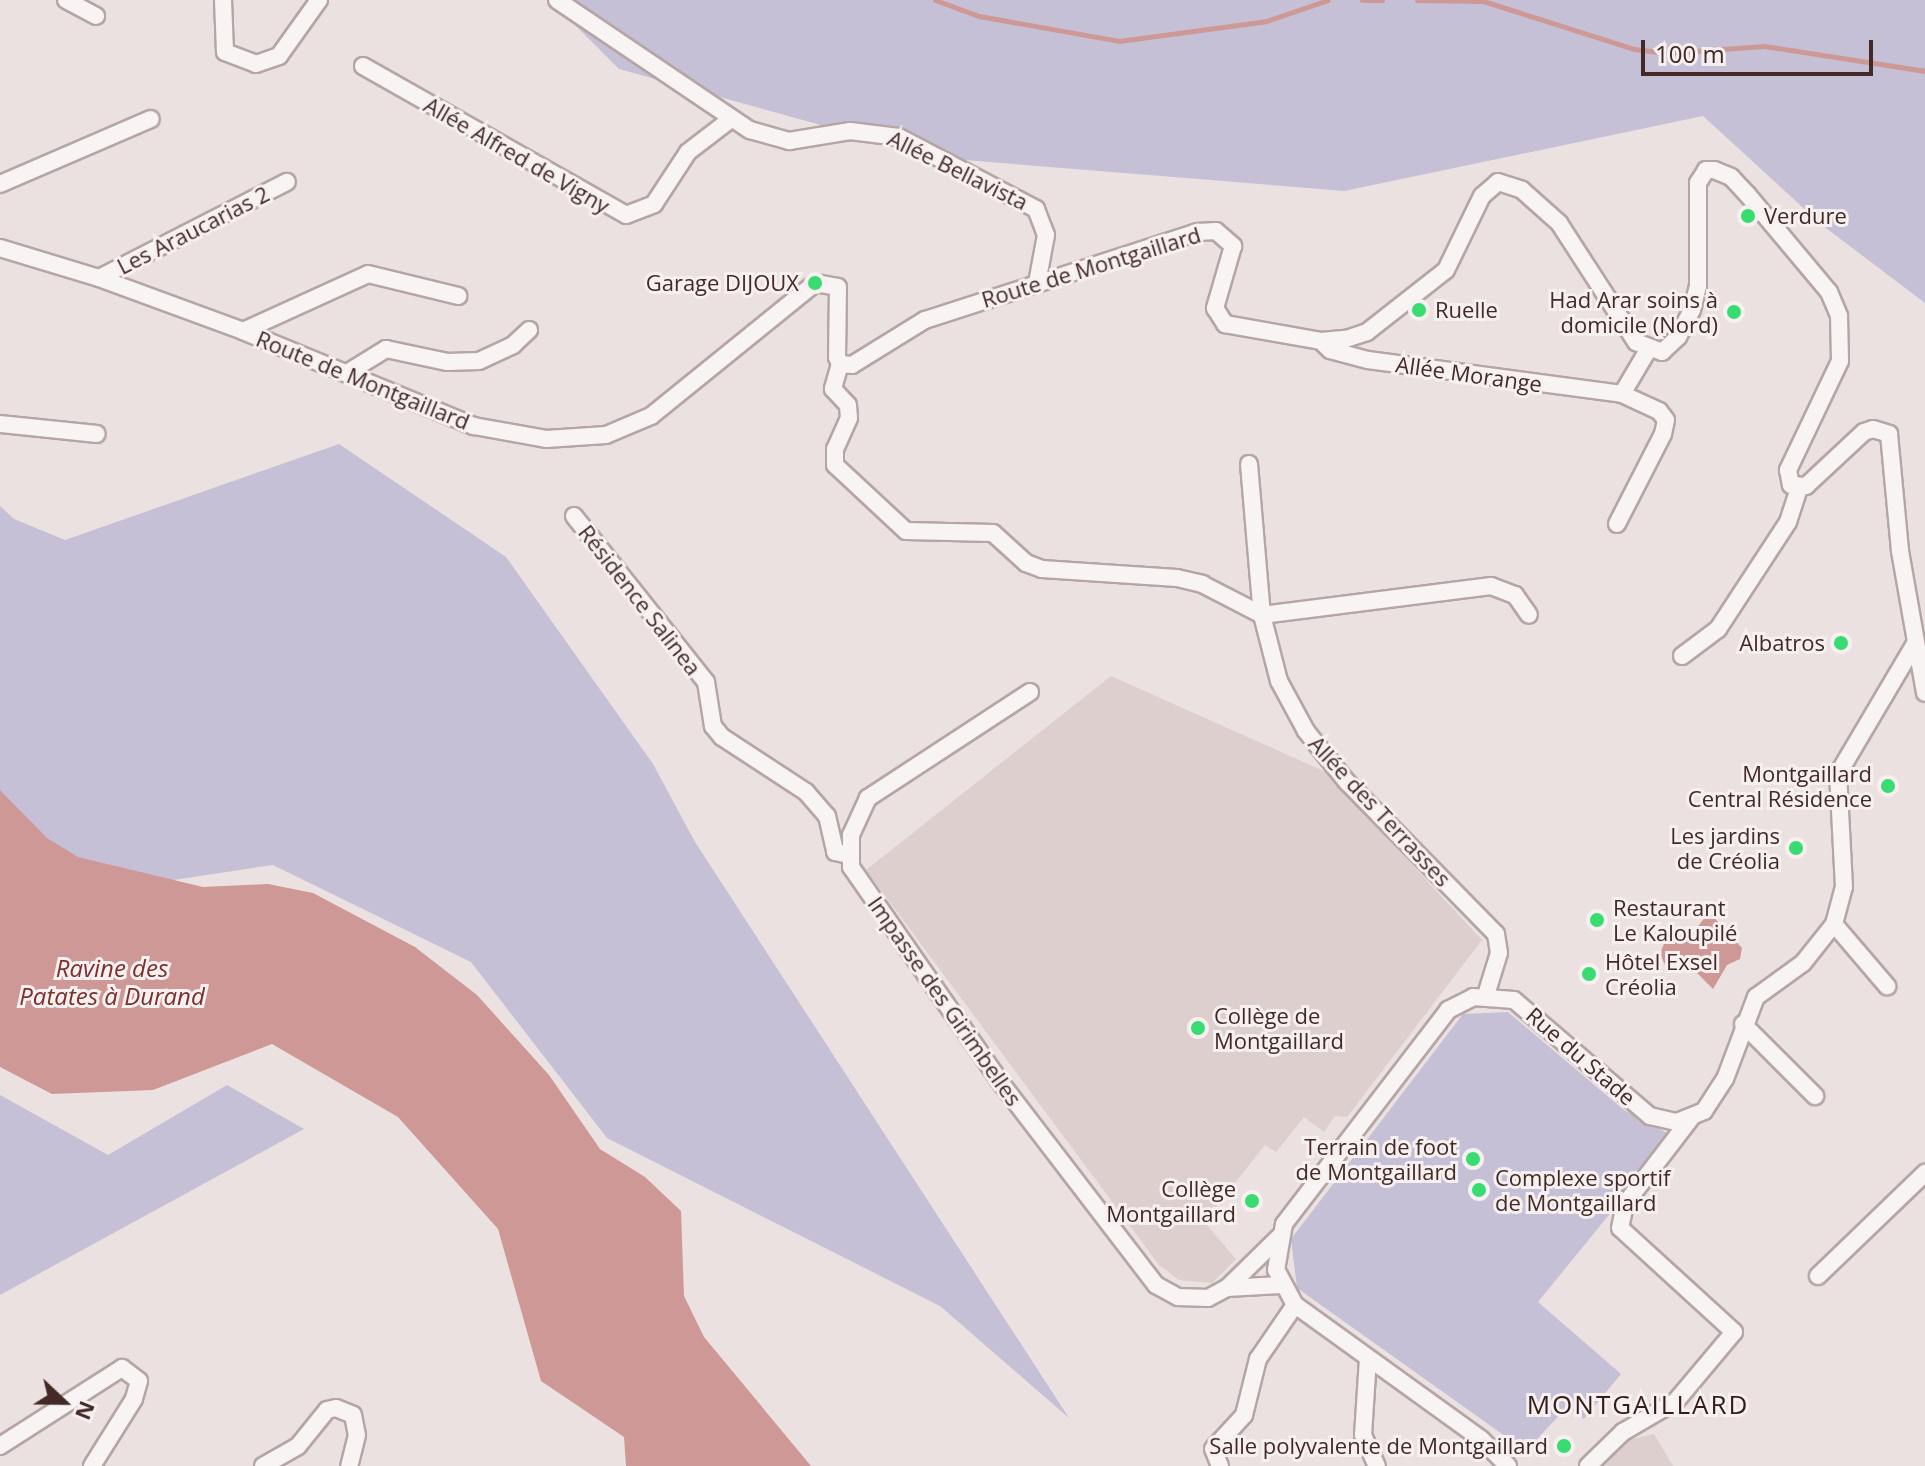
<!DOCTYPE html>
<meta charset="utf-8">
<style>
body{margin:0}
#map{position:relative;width:1925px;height:1466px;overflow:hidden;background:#eae1e0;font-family:"Open Sans",sans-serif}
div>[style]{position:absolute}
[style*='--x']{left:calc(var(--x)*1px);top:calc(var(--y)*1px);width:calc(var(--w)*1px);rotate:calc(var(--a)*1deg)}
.built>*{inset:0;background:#ddcfce}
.green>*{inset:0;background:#c5c0d5}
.water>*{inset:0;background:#ce9897}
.stream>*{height:5px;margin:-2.5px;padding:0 2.5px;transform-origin:2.5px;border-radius:2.5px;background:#ce9897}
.roads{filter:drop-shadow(2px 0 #b5a6a5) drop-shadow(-2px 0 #b5a6a5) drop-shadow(0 2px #b5a6a5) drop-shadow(0 -2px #b5a6a5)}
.minor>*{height:16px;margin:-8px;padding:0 8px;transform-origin:8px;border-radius:8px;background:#f8f4f3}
.dots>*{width:22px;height:22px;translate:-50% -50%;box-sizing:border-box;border:4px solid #f7f0f0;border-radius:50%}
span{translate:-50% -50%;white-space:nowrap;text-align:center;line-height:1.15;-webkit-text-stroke:6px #f7f0f0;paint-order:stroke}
.street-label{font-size:22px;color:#432a27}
.poi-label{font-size:22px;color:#432a27}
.left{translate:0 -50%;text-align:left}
.right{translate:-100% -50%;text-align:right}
.water-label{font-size:24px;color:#7c302d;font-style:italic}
.quarter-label{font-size:26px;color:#341d19;letter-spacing:2px}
.north{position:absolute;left:24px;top:1362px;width:80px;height:80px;-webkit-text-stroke:6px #f7f0f0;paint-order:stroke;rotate:112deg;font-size:22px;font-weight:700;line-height:32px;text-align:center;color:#432a27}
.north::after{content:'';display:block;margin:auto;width:28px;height:36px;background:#432a27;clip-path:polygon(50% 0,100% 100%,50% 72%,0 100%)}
.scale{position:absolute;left:1641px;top:40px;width:232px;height:36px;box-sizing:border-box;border:4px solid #432a27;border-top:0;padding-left:10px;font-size:24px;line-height:28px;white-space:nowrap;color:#432a27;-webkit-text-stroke:6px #f7f0f0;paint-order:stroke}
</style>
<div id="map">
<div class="built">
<i style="clip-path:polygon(1111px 676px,1326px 772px,1482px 940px,1347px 1117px,1335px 1116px,1324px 1132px,1304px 1117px,1276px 1152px,1265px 1145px,1204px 1222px,1236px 1259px,1212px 1283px,1179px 1280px,1159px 1265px,866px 870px)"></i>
<i style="clip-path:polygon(1654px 1434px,1673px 1466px,1604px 1466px,1628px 1440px)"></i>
</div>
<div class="green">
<i style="clip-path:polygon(550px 0,1925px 0,1925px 303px,1822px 225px,1703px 116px,1344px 191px,940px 158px,619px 69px)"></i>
<i style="clip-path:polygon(339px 444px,506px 557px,653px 764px,695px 842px,1069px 1418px,940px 1306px,607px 1138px,471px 962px,273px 865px,35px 901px,0 855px,0 506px,14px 519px,65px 540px)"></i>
<i style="clip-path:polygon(1508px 1012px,1624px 1110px,1667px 1133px,1669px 1141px,1538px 1302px,1621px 1374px,1584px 1419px,1567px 1407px,1526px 1451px,1297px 1288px,1291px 1239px,1463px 1014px)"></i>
<i style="clip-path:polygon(227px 1085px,304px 1129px,0 1295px,0 1095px,108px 1155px)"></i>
</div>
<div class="water">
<i style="clip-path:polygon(0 790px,47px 838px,78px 857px,203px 887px,268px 884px,313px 893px,415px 947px,477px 995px,549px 1075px,600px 1149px,645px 1177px,681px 1211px,684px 1296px,704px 1337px,811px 1466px,626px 1466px,624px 1437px,541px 1381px,498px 1229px,398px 1117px,272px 1044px,153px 1090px,52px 1094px,0 1067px)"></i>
<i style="clip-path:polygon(1709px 912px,1742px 948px,1740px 959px,1727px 965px,1713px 989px,1697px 973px,1666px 967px,1660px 954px,1665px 941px,1693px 933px)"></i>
</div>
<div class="stream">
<i style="--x:935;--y:0;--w:47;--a:20"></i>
<i style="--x:979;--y:16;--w:142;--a:10.1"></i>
<i style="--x:1119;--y:41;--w:148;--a:-7.7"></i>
<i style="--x:1266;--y:21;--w:65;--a:-18.7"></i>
<i style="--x:1362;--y:0;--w:20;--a:0"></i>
<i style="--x:1417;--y:0;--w:66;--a:0.9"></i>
<i style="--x:1483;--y:1;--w:158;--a:17.6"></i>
<i style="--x:1634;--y:49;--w:35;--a:7"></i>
<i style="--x:1669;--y:53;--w:95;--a:-4.2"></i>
<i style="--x:1764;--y:46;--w:163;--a:8.8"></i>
</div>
<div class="roads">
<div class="minor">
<i style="--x:66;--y:0;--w:34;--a:28"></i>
<i style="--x:223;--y:0;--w:52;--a:87.8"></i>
<i style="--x:225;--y:52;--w:33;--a:21"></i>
<i style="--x:256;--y:64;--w:24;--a:-19"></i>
<i style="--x:279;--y:56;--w:69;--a:-54.5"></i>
<i style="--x:557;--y:0;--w:233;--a:34"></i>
<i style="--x:750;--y:130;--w:41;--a:15.8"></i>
<i style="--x:789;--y:141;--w:62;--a:-9.3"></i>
<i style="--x:850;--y:131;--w:49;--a:7"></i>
<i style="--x:899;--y:137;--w:155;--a:27.7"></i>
<i style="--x:1036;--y:209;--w:28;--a:69"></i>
<i style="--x:1046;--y:235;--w:49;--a:100.6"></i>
<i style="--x:363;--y:66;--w:302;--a:29.5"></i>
<i style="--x:626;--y:215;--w:30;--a:-21"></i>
<i style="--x:654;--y:204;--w:62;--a:-56.8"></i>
<i style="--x:688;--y:152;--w:54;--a:-37.5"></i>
<i style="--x:0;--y:184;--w:164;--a:-23.3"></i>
<i style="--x:0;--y:248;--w:103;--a:16.9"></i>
<i style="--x:99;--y:278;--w:153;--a:20.2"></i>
<i style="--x:243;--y:331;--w:250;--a:22.4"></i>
<i style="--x:474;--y:426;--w:73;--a:10.2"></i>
<i style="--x:546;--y:439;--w:60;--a:-3.8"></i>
<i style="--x:606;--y:435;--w:49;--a:-22.9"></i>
<i style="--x:651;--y:416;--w:211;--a:-39"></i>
<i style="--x:815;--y:283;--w:23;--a:10"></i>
<i style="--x:838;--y:287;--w:70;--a:90.8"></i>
<i style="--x:837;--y:357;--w:8;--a:67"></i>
<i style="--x:840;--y:364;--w:12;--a:5"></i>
<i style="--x:852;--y:365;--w:86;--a:-31.7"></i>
<i style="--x:925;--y:320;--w:287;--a:-17.9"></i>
<i style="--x:1198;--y:232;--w:18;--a:-3"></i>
<i style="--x:1216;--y:231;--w:23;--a:41"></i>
<i style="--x:1233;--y:246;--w:65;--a:106.2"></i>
<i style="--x:1215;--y:308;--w:19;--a:58"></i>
<i style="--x:1225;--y:324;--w:97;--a:10"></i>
<i style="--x:1321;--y:341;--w:25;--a:-5"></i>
<i style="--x:1346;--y:339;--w:22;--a:-18"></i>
<i style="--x:1367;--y:332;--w:100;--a:-38.1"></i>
<i style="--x:1446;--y:270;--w:82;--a:-64.1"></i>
<i style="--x:1482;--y:196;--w:21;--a:-41"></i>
<i style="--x:1498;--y:182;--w:25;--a:18"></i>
<i style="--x:1522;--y:190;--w:50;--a:41.7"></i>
<i style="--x:1559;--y:223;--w:142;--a:57.1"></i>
<i style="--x:1636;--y:342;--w:28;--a:21"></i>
<i style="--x:1662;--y:352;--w:22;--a:-43"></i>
<i style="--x:1678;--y:337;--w:30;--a:-63"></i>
<i style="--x:1692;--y:310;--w:25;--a:-76"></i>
<i style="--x:1698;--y:286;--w:103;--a:-90"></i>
<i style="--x:1698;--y:183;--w:15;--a:-58"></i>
<i style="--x:1706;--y:170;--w:8;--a:0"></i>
<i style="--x:1714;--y:170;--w:18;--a:22"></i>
<i style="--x:1731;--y:177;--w:23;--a:47"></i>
<i style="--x:1747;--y:194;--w:128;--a:50.1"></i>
<i style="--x:1829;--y:292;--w:26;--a:67"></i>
<i style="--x:1839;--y:316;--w:45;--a:88.7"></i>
<i style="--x:1840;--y:361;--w:121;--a:115.5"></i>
<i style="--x:1788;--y:470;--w:15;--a:79"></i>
<i style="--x:1791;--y:485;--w:15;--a:4"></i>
<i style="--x:1806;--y:486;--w:79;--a:-43"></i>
<i style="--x:1864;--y:432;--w:9;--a:-18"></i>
<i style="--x:1873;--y:429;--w:17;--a:17"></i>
<i style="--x:1889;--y:434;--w:118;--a:84.6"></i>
<i style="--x:1900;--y:551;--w:144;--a:80"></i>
<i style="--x:99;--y:278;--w:211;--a:-27.1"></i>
<i style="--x:243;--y:331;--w:137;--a:-24.5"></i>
<i style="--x:368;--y:274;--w:93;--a:13.7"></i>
<i style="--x:1321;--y:341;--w:13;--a:45"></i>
<i style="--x:1330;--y:350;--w:39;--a:15"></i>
<i style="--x:1368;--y:360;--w:256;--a:7.6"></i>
<i style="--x:1622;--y:394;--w:41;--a:24.7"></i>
<i style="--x:1659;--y:411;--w:11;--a:52"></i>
<i style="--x:1666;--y:420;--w:14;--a:102"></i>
<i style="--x:1663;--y:434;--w:101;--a:117.1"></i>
<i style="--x:840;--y:364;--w:26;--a:106"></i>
<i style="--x:833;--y:389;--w:22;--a:47"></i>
<i style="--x:848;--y:405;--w:13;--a:86"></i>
<i style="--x:849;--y:418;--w:34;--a:114"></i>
<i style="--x:835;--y:449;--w:16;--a:90"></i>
<i style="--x:835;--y:465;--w:97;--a:42.9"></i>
<i style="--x:906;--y:531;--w:87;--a:1.3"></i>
<i style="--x:993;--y:533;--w:45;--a:42.3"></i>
<i style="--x:1026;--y:563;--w:17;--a:21"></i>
<i style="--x:1042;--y:569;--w:135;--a:3.8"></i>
<i style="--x:1177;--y:578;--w:26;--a:13"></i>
<i style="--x:1202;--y:584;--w:68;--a:27.3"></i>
<i style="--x:1262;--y:615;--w:231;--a:-7.2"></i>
<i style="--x:1491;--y:586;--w:26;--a:21"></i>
<i style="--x:1515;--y:595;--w:24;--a:55"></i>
<i style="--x:347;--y:373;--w:46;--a:-31.6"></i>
<i style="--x:386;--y:349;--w:62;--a:12"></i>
<i style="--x:447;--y:362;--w:32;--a:-2"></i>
<i style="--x:479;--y:361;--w:38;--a:-25"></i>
<i style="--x:513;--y:345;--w:22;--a:-43"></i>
<i style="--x:1622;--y:394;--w:51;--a:-59.4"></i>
<i style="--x:0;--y:424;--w:97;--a:5.9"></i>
<i style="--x:1249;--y:464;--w:152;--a:85.1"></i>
<i style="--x:1262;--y:615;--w:68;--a:75.6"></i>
<i style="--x:1279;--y:681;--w:57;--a:61.6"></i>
<i style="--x:1306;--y:731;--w:65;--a:51.2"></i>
<i style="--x:1347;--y:782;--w:213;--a:45.6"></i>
<i style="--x:1496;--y:934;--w:19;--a:81"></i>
<i style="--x:1499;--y:953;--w:44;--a:107.2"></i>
<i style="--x:574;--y:516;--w:212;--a:51.5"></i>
<i style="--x:706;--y:682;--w:45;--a:81"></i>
<i style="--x:713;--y:726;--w:14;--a:51"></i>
<i style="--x:722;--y:737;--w:100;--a:33.2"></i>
<i style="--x:806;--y:792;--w:32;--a:49"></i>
<i style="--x:827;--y:816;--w:37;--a:77"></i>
<i style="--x:835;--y:852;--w:14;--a:12"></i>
<i style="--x:1682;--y:656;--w:45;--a:-36.9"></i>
<i style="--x:1718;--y:629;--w:128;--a:-56.8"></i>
<i style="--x:1788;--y:522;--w:36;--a:-72"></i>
<i style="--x:1030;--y:692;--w:194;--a:146.8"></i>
<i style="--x:868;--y:798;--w:41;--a:114.7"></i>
<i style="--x:851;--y:835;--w:32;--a:90"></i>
<i style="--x:851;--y:867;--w:263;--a:55.2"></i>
<i style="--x:1001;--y:1083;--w:255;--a:52.5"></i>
<i style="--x:1156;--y:1285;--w:25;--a:29"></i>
<i style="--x:1178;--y:1297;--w:30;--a:2"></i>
<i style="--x:1208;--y:1298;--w:21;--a:-28"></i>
<i style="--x:1227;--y:1288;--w:73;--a:-44.4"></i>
<i style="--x:1834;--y:924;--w:82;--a:49.5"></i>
<i style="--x:1743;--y:1024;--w:102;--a:45"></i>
<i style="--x:1818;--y:1276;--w:149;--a:-43.9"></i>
<i style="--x:1227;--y:1288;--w:54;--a:-3.2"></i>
<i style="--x:1368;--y:1358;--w:77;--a:93.7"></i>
<i style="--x:1363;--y:1435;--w:34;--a:66"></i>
<i style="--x:0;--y:1446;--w:145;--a:-32.6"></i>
<i style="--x:122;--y:1368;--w:21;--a:37"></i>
<i style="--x:139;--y:1381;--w:19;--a:106"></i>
<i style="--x:134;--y:1399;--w:79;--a:122.1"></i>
<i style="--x:263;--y:1466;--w:40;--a:-29.7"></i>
<i style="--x:298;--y:1446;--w:46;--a:-51.1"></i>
<i style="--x:327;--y:1410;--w:9;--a:-13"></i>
<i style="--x:336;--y:1408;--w:18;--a:22"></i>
<i style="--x:353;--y:1415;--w:20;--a:79"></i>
<i style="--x:357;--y:1435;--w:32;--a:104"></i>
<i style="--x:1220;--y:1466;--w:18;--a:-112"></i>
<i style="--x:1213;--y:1449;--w:46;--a:-47.6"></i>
<i style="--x:1244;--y:1415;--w:58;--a:-76"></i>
<i style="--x:1258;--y:1359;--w:65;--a:-55.6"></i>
<i style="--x:1508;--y:1466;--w:38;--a:-135"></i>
<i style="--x:1481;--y:1439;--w:229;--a:-144.2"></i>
<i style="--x:1295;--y:1305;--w:40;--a:-118"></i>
<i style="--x:1276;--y:1270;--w:47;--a:-80.1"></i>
<i style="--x:1284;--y:1224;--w:270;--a:-52.5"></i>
<i style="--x:1448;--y:1010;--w:28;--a:-27"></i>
<i style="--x:1473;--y:997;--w:41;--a:4.2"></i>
<i style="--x:1514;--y:1000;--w:179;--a:40.5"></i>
<i style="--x:1650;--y:1116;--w:28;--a:13"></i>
<i style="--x:1677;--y:1122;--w:29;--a:-22"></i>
<i style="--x:1704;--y:1111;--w:38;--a:-57"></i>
<i style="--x:1725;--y:1079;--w:88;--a:-69.3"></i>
<i style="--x:1756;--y:997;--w:58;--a:-35.9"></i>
<i style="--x:1803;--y:963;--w:50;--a:-51.5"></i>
<i style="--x:1834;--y:924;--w:38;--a:-75"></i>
<i style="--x:1844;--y:887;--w:113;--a:-93"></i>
<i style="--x:1838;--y:774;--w:151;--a:-59.4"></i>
<i style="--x:1588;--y:1466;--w:49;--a:-44.2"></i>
<i style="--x:1623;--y:1432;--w:61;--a:-30.3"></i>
<i style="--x:1676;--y:1401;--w:90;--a:-50"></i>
<i style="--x:1734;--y:1332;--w:154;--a:-137.6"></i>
<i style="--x:1620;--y:1228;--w:25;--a:-78"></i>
<i style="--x:1625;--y:1204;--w:108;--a:-52.5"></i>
</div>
</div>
<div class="dots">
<i style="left:1748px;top:216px;background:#38dc70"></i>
<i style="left:815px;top:283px;background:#38dc70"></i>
<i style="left:1419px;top:310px;background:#38dc70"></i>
<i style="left:1734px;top:312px;background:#38dc70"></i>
<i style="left:1841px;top:643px;background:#38dc70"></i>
<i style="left:1888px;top:786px;background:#38dc70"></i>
<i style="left:1796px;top:848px;background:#38dc70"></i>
<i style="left:1597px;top:920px;background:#38dc70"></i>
<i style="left:1589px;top:974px;background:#38dc70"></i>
<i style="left:1198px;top:1028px;background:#38dc70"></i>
<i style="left:1473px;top:1159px;background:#38dc70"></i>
<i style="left:1479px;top:1190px;background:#38dc70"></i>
<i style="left:1252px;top:1201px;background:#38dc70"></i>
<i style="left:1564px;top:1446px;background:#38dc70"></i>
</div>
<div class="street-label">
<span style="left:517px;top:155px;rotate:30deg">Allée Alfred de Vigny</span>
<span style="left:958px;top:170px;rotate:26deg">Allée Bellavista</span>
<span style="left:193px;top:230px;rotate:-27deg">Les Araucarias 2</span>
<span style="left:1091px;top:267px;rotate:-17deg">Route de Montgaillard</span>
<span style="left:1469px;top:374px;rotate:8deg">Allée Morange</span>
<span style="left:363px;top:380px;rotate:22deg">Route de Montgaillard</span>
<span style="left:640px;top:600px;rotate:52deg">Résidence Salinea</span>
<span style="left:1380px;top:811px;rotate:47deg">Allée des Terrasses</span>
<span style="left:945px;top:1001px;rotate:55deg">Impasse des Girimbelles</span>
<span style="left:1581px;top:1056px;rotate:41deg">Rue du Stade</span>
</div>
<div class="poi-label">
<span class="left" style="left:1764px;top:216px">Verdure</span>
<span class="right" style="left:799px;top:283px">Garage DIJOUX</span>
<span class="right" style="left:1718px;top:312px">Had Arar soins à<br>domicile (Nord)</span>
<span class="left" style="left:1435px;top:310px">Ruelle</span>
<span class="right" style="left:1825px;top:643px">Albatros</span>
<span class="right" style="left:1872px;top:786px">Montgaillard<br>Central Résidence</span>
<span class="right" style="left:1780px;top:848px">Les jardins<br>de Créolia</span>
<span class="left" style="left:1613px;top:920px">Restaurant<br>Le Kaloupilé</span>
<span class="left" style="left:1605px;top:974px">Hôtel Exsel<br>Créolia</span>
<span class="left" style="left:1214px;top:1028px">Collège de<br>Montgaillard</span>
<span class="right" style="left:1457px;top:1159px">Terrain de foot<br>de Montgaillard</span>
<span class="left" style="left:1495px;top:1190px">Complexe sportif<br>de Montgaillard</span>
<span class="right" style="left:1236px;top:1201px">Collège<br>Montgaillard</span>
<span class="right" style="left:1548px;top:1446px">Salle polyvalente de Montgaillard</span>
</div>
<div class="water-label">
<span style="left:112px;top:982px">Ravine des<br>Patates à Durand</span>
</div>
<div class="quarter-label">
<span style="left:1638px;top:1405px">MONTGAILLARD</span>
</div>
<div class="north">N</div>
<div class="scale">100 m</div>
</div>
